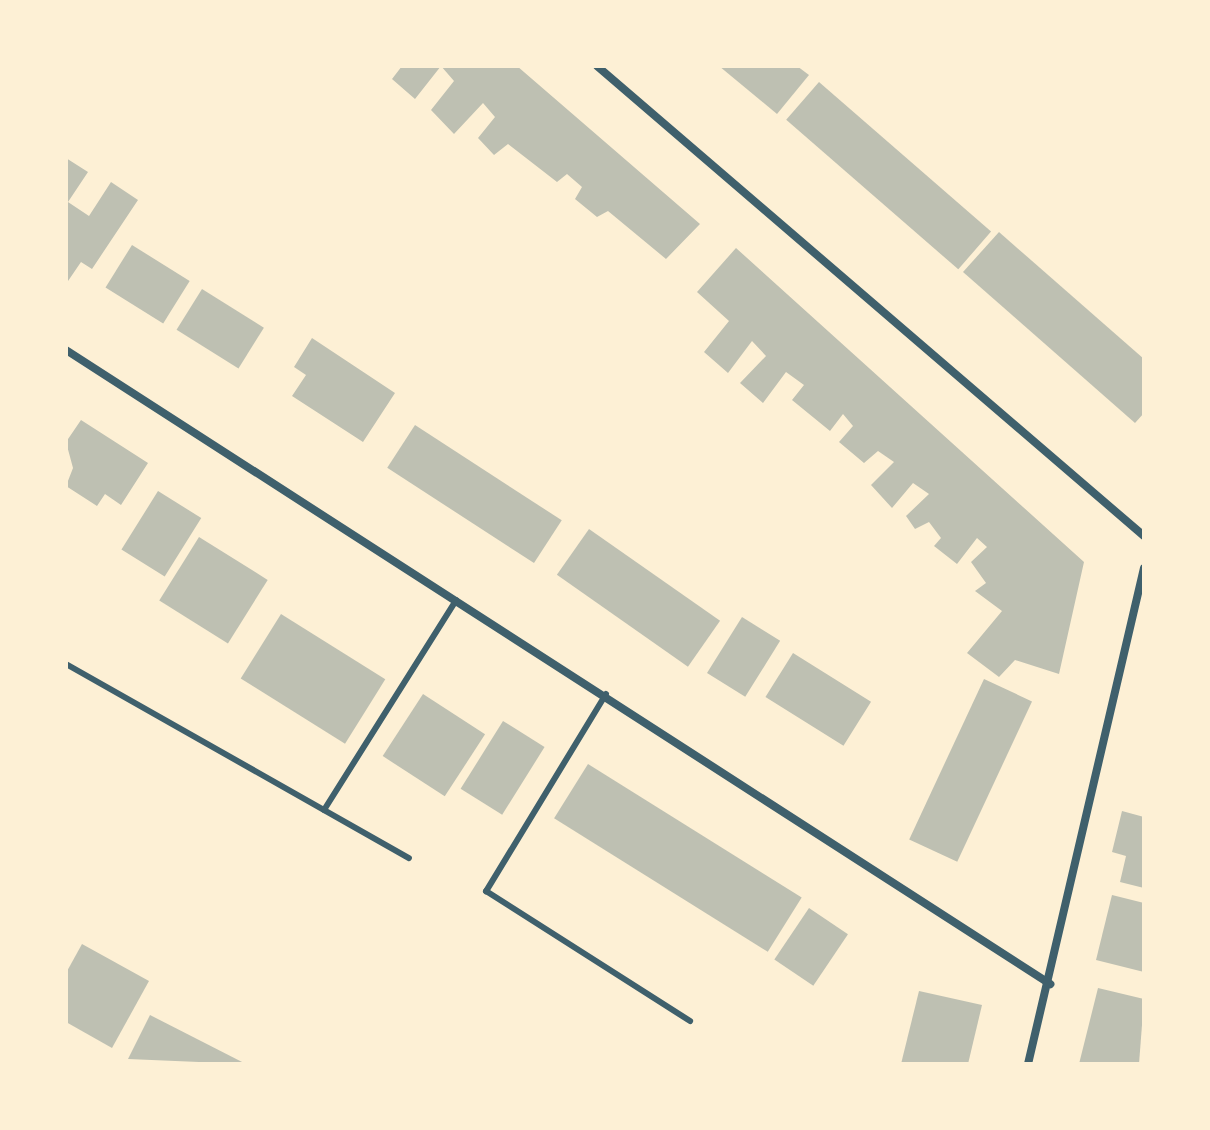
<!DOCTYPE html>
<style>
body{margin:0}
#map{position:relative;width:1210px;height:1130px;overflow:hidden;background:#fdf0d5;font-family:Bitter,serif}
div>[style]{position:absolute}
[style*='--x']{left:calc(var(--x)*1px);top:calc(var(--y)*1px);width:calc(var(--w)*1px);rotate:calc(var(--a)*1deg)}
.building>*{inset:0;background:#bec0b2;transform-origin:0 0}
.service>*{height:6px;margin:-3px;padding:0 3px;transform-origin:3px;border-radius:3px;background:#3f606c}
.minor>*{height:8px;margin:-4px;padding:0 4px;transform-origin:4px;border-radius:4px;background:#3f606c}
span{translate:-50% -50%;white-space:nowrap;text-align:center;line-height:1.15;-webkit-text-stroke:6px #fdf0d5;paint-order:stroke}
.frame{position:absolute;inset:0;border:68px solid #fdf0d5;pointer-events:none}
</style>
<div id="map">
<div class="building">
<i style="clip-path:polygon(402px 66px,517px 66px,700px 224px,666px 259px,608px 211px,597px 217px,575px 199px,582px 187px,567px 174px,557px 182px,508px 144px,494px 155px,478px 138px,495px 117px,483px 103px,454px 134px,431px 110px,454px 81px,441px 66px,415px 99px,392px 79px)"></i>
<i style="clip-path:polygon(719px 66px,797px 66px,809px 75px,777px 114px)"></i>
<i style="left:819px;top:82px;width:228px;height:50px;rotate:41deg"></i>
<i style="clip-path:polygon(66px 158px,88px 172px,68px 202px,89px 216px,111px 182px,138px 200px,92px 269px,81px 262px,66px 284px)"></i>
<i style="clip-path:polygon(999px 232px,1144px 359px,1144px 413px,1135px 423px,963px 272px)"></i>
<i style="left:132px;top:245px;width:68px;height:50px;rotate:32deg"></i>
<i style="clip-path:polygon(736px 248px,1084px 562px,1059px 674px,1015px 660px,999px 677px,967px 653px,1002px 611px,975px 591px,986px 583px,971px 562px,987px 547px,977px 538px,957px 564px,934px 546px,941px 538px,929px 522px,915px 529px,906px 516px,929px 494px,913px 483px,892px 508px,871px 485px,894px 462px,878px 451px,864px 463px,839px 442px,853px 426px,843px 414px,830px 431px,792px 400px,804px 385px,786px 372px,763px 403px,740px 383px,766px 356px,752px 341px,728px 373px,704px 352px,729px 321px,697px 292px)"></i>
<i style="left:202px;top:289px;width:73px;height:48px;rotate:32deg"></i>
<i style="clip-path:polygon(312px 338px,395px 393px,363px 442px,292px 396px,306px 375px,294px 367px)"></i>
<i style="clip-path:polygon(81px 420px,148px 463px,121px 505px,105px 494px,97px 506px,66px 486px,73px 468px,66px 442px)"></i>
<i style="left:415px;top:425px;width:175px;height:51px;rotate:33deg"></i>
<i style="left:158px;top:491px;width:51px;height:69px;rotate:32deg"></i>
<i style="left:589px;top:529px;width:160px;height:56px;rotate:35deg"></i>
<i style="left:199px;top:537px;width:81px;height:75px;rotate:32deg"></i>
<i style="left:281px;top:614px;width:123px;height:76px;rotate:32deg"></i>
<i style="left:742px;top:617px;width:45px;height:66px;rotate:32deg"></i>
<i style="left:793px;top:653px;width:92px;height:52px;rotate:32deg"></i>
<i style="left:984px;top:679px;width:53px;height:177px;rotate:25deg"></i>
<i style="left:423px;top:694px;width:74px;height:74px;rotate:33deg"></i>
<i style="left:503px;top:721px;width:49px;height:80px;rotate:32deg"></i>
<i style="left:588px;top:764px;width:252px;height:64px;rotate:32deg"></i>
<i style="clip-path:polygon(1122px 811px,1144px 817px,1144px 888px,1120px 882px,1126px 856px,1112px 852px)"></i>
<i style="clip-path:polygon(1112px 895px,1144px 903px,1144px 972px,1096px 960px)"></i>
<i style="left:809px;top:908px;width:47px;height:62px;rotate:34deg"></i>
<i style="clip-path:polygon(82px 944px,149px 981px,112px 1048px,66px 1022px,66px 973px)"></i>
<i style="clip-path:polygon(1098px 988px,1144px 999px,1139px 1064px,1079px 1064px)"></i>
<i style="clip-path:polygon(919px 991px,982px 1005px,968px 1064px,901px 1064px)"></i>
<i style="clip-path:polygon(150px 1015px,199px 1040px,246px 1064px,128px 1059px)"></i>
</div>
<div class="service">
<i style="--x:66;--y:664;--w:394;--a:29.5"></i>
<i style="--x:606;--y:694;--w:231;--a:121.3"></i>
<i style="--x:486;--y:891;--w:242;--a:32.5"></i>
<i style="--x:324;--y:810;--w:248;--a:-57.8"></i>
</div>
<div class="minor">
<i style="--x:597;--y:66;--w:721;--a:40.67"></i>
<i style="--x:66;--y:350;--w:1171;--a:32.79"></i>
<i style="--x:1028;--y:1064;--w:509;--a:-76.84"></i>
</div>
<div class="frame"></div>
</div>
